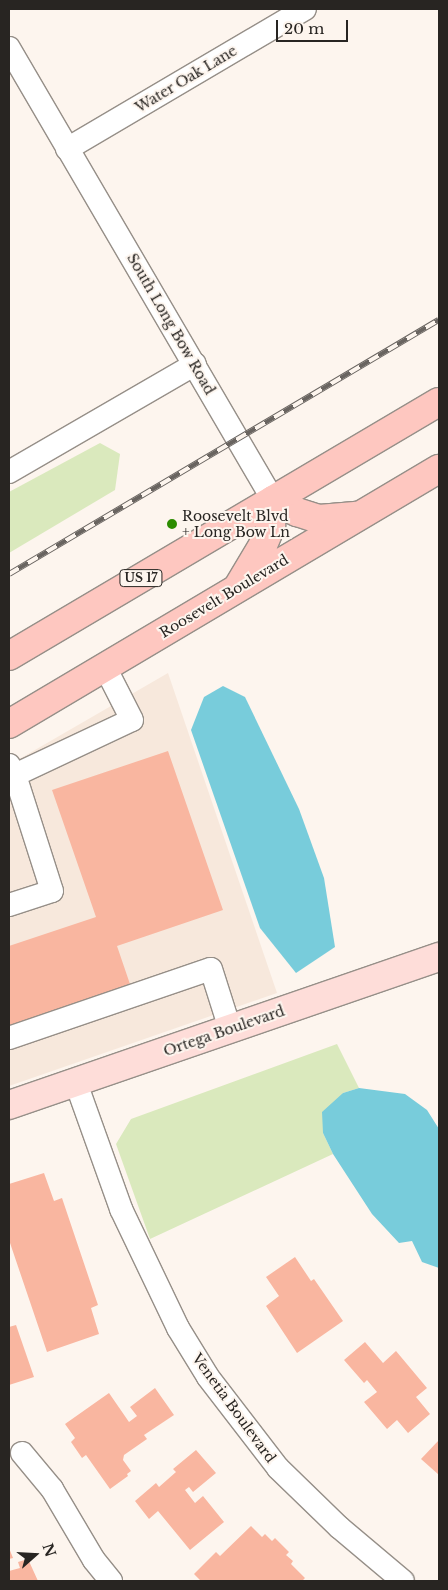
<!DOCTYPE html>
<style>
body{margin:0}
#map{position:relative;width:448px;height:1590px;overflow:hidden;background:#fdf5ee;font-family:"Libre Baskerville",serif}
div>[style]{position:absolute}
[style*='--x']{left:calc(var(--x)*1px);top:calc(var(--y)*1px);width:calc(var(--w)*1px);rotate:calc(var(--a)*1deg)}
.built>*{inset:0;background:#f7e8dc}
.green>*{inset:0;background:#dae9bd}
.water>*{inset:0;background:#78ccdb}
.building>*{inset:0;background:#f9b6a0}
.roads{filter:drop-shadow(1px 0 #968f88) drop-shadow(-1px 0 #968f88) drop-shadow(0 1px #968f88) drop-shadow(0 -1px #968f88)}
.minor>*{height:22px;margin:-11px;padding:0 11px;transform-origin:11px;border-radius:11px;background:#fff}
.major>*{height:28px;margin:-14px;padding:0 14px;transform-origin:14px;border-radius:14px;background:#feddd9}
.highway>*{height:28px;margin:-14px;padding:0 14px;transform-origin:14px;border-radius:14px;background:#fec7c0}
.rail>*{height:5.5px;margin-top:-2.75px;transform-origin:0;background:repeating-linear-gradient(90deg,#fdf5ee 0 11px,#696460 0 22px);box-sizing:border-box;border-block:1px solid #696460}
.dots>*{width:14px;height:14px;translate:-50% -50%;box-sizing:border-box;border:2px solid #fdf5ee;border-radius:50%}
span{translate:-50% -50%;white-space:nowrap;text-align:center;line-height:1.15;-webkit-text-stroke:4px #fdf5ee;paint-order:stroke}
.shield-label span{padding:1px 4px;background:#fdf5ee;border:1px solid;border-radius:4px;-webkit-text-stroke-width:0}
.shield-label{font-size:12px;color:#282522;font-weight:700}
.street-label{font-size:14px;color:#282522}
.poi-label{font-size:14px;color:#282522}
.left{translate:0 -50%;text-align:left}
.frame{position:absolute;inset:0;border:10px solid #282522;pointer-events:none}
.north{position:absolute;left:10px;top:1530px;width:50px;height:50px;-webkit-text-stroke:4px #fdf5ee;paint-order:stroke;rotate:71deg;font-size:14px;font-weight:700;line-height:20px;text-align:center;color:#282522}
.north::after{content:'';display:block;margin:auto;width:18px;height:22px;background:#282522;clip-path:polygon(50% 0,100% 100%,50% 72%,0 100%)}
.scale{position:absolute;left:276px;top:20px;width:72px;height:22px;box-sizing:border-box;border:2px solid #282522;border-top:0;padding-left:6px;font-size:15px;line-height:18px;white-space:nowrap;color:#282522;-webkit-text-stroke:4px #fdf5ee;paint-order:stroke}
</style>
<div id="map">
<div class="built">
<i style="clip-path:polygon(168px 673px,277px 993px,9px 1086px,9px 765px)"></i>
</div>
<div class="green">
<i style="clip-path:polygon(100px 443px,120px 454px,115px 490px,9px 553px,9px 492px)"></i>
<i style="clip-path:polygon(337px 1044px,359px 1088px,343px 1093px,323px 1133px,333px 1154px,150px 1239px,116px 1144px,131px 1119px)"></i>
</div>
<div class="water">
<i style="clip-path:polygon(223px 686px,245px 697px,299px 809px,324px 878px,335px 947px,296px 973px,260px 928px,191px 730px,204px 697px)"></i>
<i style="clip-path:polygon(359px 1088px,405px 1094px,427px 1110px,439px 1129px,439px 1268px,422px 1262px,412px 1241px,399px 1243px,372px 1214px,333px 1154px,323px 1133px,322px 1112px,343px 1093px)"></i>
</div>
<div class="building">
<i style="clip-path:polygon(168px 751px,223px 910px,117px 946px,132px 990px,9px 1032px,9px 946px,96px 917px,52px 790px)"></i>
<i style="clip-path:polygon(44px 1173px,54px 1201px,62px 1198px,98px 1305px,91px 1308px,99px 1334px,47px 1352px,9px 1240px,9px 1184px)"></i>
<i style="clip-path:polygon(295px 1257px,311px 1281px,314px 1279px,343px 1321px,297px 1353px,266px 1306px,279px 1296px,266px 1277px)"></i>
<i style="clip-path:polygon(16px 1325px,34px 1377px,9px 1385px,9px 1327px)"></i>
<i style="clip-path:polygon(365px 1342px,383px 1363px,396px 1351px,427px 1388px,416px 1397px,430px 1414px,408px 1433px,397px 1420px,387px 1429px,364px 1402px,377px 1392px,367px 1380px,364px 1383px,344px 1360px)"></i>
<i style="clip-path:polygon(155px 1388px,174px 1415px,144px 1435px,147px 1439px,124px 1455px,123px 1460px,131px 1471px,127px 1474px,128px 1476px,110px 1489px,86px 1455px,82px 1458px,71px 1442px,75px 1438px,65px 1424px,109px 1393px,129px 1422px,137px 1416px,130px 1407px)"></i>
<i style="clip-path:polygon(439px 1440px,439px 1475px,421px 1459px)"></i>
<i style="clip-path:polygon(196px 1450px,216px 1473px,193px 1492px,189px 1487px,185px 1490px,195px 1503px,203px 1496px,224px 1522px,190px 1550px,158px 1511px,149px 1519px,135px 1501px,156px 1483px,159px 1487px,176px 1472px,173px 1469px)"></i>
<i style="clip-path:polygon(251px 1526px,262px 1537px,265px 1534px,272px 1541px,275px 1538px,289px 1552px,286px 1555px,293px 1561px,291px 1564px,305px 1578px,302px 1581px,201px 1581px,194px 1574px,216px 1552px,220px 1556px)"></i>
<i style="clip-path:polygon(9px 1548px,13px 1558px,9px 1559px)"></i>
<i style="clip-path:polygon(28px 1559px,38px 1581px,9px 1581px,9px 1571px,20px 1568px,18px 1562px)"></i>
</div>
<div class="roads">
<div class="minor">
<i style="--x:9;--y:48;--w:523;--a:59.71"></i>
<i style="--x:67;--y:149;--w:276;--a:-30.5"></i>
<i style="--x:9;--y:472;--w:215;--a:-30.1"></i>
<i style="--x:9;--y:765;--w:12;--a:59"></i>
<i style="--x:15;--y:775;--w:129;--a:-25.2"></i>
<i style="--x:132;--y:720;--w:59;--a:-117"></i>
<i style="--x:9;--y:905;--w:45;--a:-18"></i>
<i style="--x:52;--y:891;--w:122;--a:-107.7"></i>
<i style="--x:9;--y:1038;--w:213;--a:-18.9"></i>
<i style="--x:211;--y:969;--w:63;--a:72.4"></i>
<i style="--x:76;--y:1083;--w:134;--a:70.3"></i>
<i style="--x:121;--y:1209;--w:132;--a:64.4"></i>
<i style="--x:178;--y:1328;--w:57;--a:58.5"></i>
<i style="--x:208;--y:1377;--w:115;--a:52.4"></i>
<i style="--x:278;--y:1468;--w:86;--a:44.1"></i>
<i style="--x:340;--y:1528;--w:82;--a:40.1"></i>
<i style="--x:22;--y:1453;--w:47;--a:50.2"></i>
<i style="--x:52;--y:1489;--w:82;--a:59.4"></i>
<i style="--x:94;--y:1560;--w:27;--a:51"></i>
</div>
<div class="major">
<i style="--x:9;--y:1105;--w:455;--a:-19"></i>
</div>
<div class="highway">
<i style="--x:273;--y:500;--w:27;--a:27"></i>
<i style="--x:297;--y:512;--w:23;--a:18"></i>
<i style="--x:319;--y:519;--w:36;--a:-5"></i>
<i style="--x:238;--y:587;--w:49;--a:-59.2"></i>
<i style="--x:263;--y:545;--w:21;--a:-67"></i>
<i style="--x:271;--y:526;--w:26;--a:-86"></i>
<i style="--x:9;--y:656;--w:499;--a:-30.6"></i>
<i style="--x:9;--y:724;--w:500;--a:-30.7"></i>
</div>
</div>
<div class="rail">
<i style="--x:9;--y:574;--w:499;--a:-30.6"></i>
</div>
<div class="dots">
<i style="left:172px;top:524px;background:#2c8c00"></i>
</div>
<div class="shield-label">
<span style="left:141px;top:578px">US 17</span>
</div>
<div class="street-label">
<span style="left:186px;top:79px;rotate:-31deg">Water Oak Lane</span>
<span style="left:171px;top:324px;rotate:60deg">South Long Bow Road</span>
<span style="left:224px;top:596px;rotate:-31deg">Roosevelt Boulevard</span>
<span style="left:224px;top:1031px;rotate:-19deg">Ortega Boulevard</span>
<span style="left:234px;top:1408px;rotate:54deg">Venetia Boulevard</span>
</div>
<div class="poi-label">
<span class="left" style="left:182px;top:524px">Roosevelt Blvd<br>+ Long Bow Ln</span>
</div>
<div class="frame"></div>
<div class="north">N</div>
<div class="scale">20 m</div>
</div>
